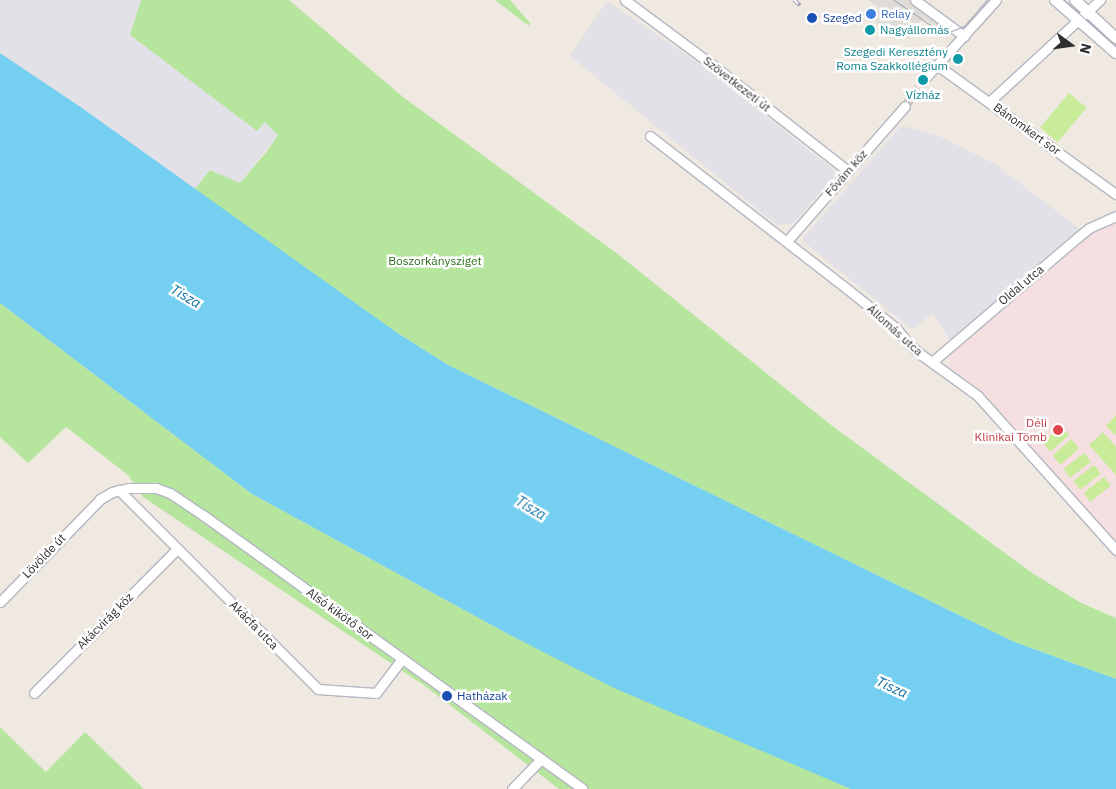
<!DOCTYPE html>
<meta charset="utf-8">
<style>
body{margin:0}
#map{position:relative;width:1116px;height:789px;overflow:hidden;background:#efe9e1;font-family:"IBM Plex Sans",sans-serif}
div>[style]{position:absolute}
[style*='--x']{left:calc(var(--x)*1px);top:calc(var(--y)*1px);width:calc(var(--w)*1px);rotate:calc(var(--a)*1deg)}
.industrial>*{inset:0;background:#e3e1e8}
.medical>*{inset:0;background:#f5dfe0}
.green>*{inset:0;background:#b6e59e}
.pitch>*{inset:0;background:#c9ec9a;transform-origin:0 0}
.plaza>*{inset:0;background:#dfdcd8}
.water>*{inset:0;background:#75cff0}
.minor-tunnel>*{height:9px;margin-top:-4.5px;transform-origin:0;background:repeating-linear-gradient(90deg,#c8c4bd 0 9px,transparent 0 13.5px)}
.roads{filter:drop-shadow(1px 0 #b4b7c1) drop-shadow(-1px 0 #b4b7c1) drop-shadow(0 1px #b4b7c1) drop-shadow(0 -1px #b4b7c1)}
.minor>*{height:9px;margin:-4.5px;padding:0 4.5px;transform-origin:4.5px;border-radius:4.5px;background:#fff}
.tertiary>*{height:10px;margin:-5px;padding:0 5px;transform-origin:5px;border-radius:5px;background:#fff}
.tram>*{height:1px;margin:-0.5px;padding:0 0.5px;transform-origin:0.5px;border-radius:0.5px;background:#a3a6b8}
.rail>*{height:4px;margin-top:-2px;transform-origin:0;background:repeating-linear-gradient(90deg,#fff 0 5.5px,#a3a6b8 0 11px);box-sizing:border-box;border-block:1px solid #a3a6b8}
.dots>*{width:14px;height:14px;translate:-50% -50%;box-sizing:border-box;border:2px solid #fff;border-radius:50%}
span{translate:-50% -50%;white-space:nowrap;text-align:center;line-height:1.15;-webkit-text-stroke:5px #fff;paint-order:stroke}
.shop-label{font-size:12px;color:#366cbe}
.left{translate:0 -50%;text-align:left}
.transit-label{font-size:12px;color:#164399}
.culture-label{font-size:12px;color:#0d838f}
.right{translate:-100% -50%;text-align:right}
.street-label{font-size:12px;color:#2e2e2e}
.park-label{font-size:12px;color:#2c6e1b}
.health-label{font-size:12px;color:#be3a42}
.water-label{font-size:14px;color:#0d6fa3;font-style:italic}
.north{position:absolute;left:1046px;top:20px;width:50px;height:50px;-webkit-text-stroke:4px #fff;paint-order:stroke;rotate:104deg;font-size:14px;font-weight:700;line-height:20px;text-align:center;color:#2e2e2e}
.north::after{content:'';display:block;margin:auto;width:18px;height:22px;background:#2e2e2e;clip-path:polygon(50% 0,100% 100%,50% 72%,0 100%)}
</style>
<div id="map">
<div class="industrial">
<i style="clip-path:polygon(0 0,141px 0,131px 35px,257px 131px,265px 122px,278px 135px,240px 183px,210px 170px,195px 189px,82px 108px,0 53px)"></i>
<i style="clip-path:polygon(607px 1px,703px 66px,834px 170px,834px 177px,794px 223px,777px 225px,570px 56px)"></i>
<i style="clip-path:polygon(900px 127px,908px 127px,941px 137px,995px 164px,1081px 230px,950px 340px,932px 313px,913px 330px,804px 242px,803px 238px)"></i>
</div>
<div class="medical">
<i style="clip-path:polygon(1116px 219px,1116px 559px,950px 372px,950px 340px,1081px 230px)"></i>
</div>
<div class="green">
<i style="clip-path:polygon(141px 0,289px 0,403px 97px,619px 255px,831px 425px,1032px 573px,1081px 603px,1116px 618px,1116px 679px,1012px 641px,448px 365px,396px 332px,195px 189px,210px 170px,240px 183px,268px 150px,278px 135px,265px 122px,257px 131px,130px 35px)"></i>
<i style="clip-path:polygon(495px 0,510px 0,530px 23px,529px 26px)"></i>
<i style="clip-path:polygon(0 303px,252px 494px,508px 634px,851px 789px,559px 789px,425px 686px,143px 497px,128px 475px,66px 427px,28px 463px,0 437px)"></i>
<i style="clip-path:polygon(0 727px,46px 772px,85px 732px,144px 789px,0 789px)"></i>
</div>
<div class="pitch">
<i style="left:1069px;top:93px;width:23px;height:45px;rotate:40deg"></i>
<i style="clip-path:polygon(1116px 415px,1116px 434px,1115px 435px,1106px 426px)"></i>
<i style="left:1061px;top:426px;width:12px;height:25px;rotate:48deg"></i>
<i style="clip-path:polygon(1103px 432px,1116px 447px,1116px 475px,1089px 445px)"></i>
<i style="left:1071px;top:439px;width:12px;height:25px;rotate:48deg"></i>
<i style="left:1084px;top:453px;width:11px;height:26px;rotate:52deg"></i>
<i style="left:1094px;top:465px;width:11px;height:26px;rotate:52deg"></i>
<i style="left:1104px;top:477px;width:11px;height:26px;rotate:52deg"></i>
</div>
<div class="plaza">
<i style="clip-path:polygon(868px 0,911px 0,950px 28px,940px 29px,923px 18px,909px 39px,895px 30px,892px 34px,875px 22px,879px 17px,875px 14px,879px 8px)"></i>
</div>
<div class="water">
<i style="clip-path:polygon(0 53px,82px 108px,396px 332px,448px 365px,1012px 641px,1116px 679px,1116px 789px,851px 789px,614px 688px,508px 634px,252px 494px,0 303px)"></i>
</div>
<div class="minor-tunnel">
<i style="--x:905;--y:106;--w:36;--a:-54"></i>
</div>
<div class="roads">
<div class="minor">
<i style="--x:625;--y:0;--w:111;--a:36.6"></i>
<i style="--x:714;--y:66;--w:170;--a:38.1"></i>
<i style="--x:915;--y:0;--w:61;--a:36.3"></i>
<i style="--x:937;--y:65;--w:221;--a:35.8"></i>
<i style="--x:926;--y:77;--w:104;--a:-47.7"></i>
<i style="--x:989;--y:102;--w:151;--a:-42.6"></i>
<i style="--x:650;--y:136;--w:248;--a:37.8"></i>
<i style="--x:846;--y:288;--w:64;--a:38.7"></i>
<i style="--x:896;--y:328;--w:21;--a:51"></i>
<i style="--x:909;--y:344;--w:18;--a:41"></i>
<i style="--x:923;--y:356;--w:68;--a:36"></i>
<i style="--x:978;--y:396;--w:207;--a:48.1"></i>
<i style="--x:787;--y:241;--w:179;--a:-48.8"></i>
<i style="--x:932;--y:362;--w:192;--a:-40.6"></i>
<i style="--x:1078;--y:237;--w:14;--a:-39"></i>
<i style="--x:1089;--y:228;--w:30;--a:-24"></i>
<i style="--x:119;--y:490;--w:281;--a:45"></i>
<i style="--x:318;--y:689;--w:58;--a:3.9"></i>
<i style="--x:376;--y:693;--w:43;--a:-52.6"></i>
<i style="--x:0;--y:602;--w:144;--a:-45.8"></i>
<i style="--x:100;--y:499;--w:14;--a:-30"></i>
<i style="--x:112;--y:492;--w:17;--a:-13"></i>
<i style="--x:129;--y:488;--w:27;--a:0"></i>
<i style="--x:156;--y:488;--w:15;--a:20"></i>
<i style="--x:170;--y:493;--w:40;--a:34"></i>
<i style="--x:203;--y:515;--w:468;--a:35.8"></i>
<i style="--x:34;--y:693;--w:203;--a:-45.2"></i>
<i style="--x:512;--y:789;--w:42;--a:-46"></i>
</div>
<div class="tertiary">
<i style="--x:1055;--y:0;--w:81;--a:41"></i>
<i style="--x:1075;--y:0;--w:56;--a:42.8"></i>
</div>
</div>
<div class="tram">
<i style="--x:894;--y:0;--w:51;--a:34.6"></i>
<i style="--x:936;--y:29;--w:13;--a:13"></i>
<i style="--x:949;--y:32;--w:16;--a:-22"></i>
<i style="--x:964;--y:26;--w:35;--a:-49"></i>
<i style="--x:1064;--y:0;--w:70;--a:42.1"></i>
</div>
<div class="rail">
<i style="--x:794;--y:0;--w:8;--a:40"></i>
</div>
<div class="dots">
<i style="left:871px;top:14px;background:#3f7fe0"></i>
<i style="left:812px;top:18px;background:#1a4fb4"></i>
<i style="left:870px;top:30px;background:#0f9aa8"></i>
<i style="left:958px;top:59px;background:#0f9aa8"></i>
<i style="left:923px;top:80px;background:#0f9aa8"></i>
<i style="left:1058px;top:430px;background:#e0444e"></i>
<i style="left:447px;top:696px;background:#1a4fb4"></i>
</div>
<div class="shop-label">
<span class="left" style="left:881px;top:14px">Relay</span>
</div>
<div class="transit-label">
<span class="left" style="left:823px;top:18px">Szeged</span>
<span class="left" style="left:457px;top:696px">Hatházak</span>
</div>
<div class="culture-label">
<span class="left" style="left:880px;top:30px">Nagyállomás</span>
<span class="right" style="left:948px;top:59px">Szegedi Keresztény<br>Roma Szakkollégium</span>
<span style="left:923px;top:95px">Vízház</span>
</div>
<div class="street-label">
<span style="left:737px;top:84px;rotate:38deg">Szövetkezeti út</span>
<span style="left:1027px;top:129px;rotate:36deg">Bánomkert sor</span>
<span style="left:846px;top:173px;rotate:-49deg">Fővám köz</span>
<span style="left:1021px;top:285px;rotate:-40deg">Oldal utca</span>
<span style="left:895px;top:330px;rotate:42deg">Állomás utca</span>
<span style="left:44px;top:556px;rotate:-46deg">Lövölde út</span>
<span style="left:340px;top:614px;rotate:36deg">Alsó kikötő sor</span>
<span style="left:105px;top:621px;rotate:-45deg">Akácvirág köz</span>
<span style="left:254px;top:625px;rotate:45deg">Akácfa utca</span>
</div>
<div class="park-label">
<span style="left:435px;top:261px">Boszorkánysziget</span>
</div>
<div class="health-label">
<span class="right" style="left:1047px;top:430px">Déli<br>Klinikai Tömb</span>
</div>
<div class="water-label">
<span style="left:186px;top:296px;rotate:31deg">Tisza</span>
<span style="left:531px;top:508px;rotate:31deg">Tisza</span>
<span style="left:892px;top:687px;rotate:25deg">Tisza</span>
</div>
<div class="north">N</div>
</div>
